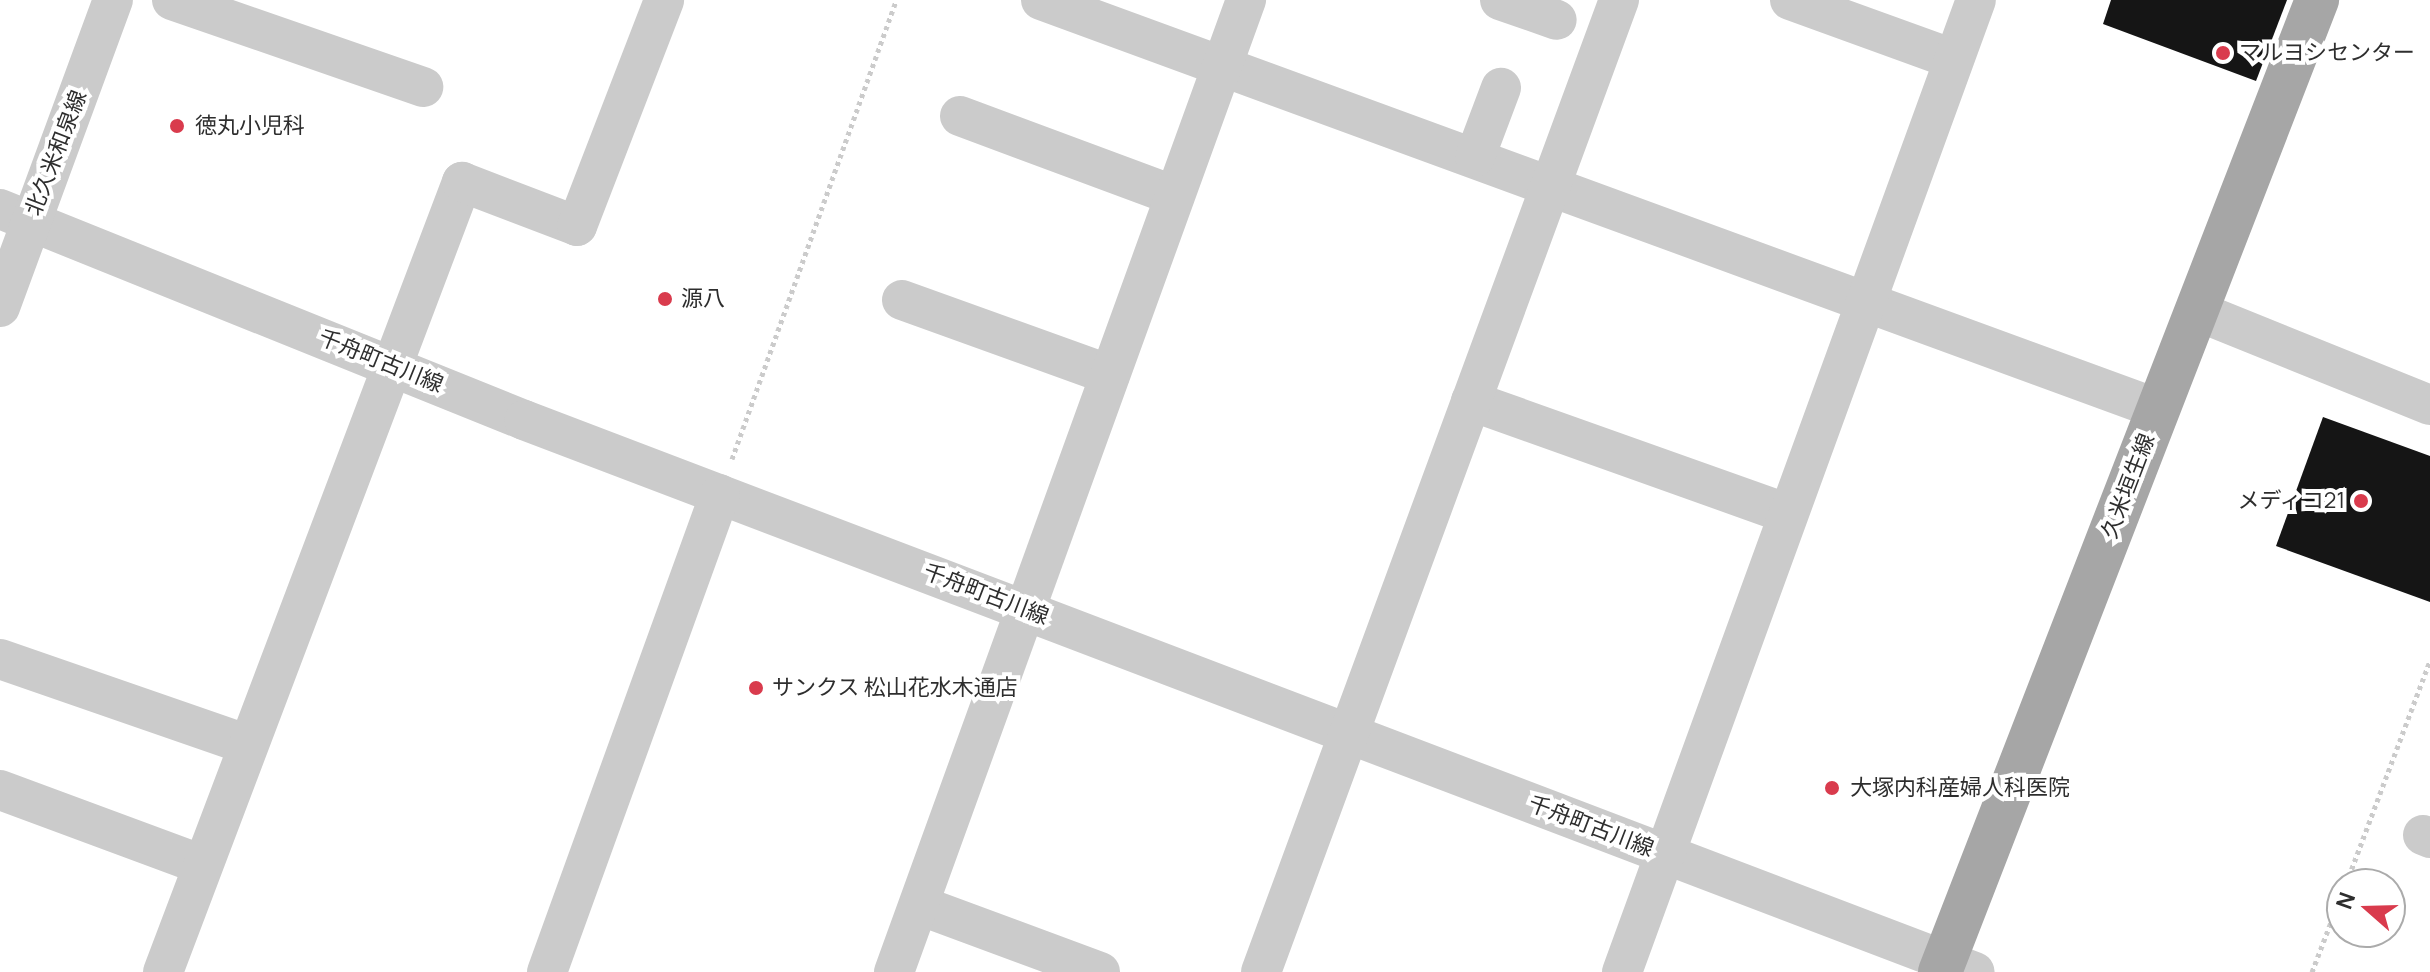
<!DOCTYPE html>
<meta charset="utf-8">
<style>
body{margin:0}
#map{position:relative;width:2430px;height:972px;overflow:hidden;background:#fff;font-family:Manrope,"Noto Sans JP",sans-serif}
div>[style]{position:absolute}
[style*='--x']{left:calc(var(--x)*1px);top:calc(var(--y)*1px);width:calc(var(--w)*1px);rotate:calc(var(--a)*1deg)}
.building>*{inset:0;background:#151515}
.path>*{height:5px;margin-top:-2.5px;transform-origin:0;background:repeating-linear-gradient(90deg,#cbcbcb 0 4px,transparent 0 8px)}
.minor>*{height:40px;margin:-20px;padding:0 20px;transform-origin:20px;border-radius:20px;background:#cbcbcb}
.major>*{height:44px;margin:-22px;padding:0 22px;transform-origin:22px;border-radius:22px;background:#a6a6a6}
.dots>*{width:22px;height:22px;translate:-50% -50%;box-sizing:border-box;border:4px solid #fff;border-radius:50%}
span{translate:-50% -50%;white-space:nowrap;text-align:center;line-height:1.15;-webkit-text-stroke:8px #fff;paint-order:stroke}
.poi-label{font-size:22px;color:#2e2e2e}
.left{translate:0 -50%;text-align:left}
.right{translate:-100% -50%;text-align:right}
.street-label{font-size:22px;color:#2e2e2e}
.north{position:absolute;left:2326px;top:868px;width:80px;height:80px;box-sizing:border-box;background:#fff;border:2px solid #ababab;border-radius:50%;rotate:290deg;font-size:22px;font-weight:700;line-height:32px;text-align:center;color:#2e2e2e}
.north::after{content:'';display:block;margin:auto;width:28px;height:36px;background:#d93b4d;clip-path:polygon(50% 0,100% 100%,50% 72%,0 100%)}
</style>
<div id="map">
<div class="building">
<i style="clip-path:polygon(2111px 0,2287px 0,2256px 81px,2103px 24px)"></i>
<i style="clip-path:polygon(2323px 417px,2430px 456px,2430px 602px,2276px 546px)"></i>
</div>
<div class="path">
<i style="--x:732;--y:459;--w:487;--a:-70.3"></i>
<i style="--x:2346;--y:884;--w:239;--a:-69.4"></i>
<i style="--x:2312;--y:972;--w:85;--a:-69.2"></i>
</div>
<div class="minor">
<i style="--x:172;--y:0;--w:266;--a:19.1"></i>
<i style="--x:1041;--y:0;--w:1190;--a:20.11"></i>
<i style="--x:1500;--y:0;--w:60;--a:19.3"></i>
<i style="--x:1790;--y:0;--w:173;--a:19.9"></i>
<i style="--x:960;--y:116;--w:229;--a:20.4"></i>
<i style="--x:1475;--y:157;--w:74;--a:-69.4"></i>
<i style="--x:0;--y:209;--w:565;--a:21.93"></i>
<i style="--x:524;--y:420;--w:1552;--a:20.83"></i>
<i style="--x:902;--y:300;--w:221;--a:19.8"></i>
<i style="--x:0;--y:307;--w:327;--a:-69.8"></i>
<i style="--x:2197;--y:311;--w:251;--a:22"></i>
<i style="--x:1471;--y:401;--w:334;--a:19.6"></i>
<i style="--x:0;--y:659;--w:262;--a:19.1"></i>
<i style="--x:0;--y:790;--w:216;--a:20.3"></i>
<i style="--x:2423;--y:835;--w:8;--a:23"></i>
<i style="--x:919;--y:905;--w:193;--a:20.3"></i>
<i style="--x:163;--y:972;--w:845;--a:-69.27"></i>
<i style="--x:462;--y:182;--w:123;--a:20.9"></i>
<i style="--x:577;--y:226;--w:242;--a:-68.9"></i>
<i style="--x:547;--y:972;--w:508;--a:-70.1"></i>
<i style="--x:894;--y:972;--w:1034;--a:-70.09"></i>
<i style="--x:1261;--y:972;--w:1036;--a:-69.78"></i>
<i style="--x:1622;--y:972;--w:1034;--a:-69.99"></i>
</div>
<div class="major">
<i style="--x:1940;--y:972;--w:1043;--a:-68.8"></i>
</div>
<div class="dots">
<i style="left:2223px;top:53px;background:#d93b4d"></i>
<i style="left:177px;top:126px;background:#d93b4d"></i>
<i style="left:665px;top:299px;background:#d93b4d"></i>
<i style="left:2361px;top:501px;background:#d93b4d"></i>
<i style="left:756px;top:688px;background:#d93b4d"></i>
<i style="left:1832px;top:788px;background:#d93b4d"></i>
</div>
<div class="poi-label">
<span class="left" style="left:2239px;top:53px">マルヨシセンター</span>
<span class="left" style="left:195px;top:126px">徳丸小児科</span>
<span class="left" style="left:681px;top:299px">源八</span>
<span class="right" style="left:2345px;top:501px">メディコ21</span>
<span class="left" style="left:772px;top:688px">サンクス 松山花水木通店</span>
<span class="left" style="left:1850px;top:788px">大塚内科産婦人科医院</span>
</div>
<div class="street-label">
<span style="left:56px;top:153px;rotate:-69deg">北久米和泉線</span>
<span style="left:381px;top:361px;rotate:22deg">千舟町古川線</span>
<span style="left:2128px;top:486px;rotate:-69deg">久米垣生線</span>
<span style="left:986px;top:594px;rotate:21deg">千舟町古川線</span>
<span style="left:1591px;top:826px;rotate:21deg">千舟町古川線</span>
</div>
<div class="north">N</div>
</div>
